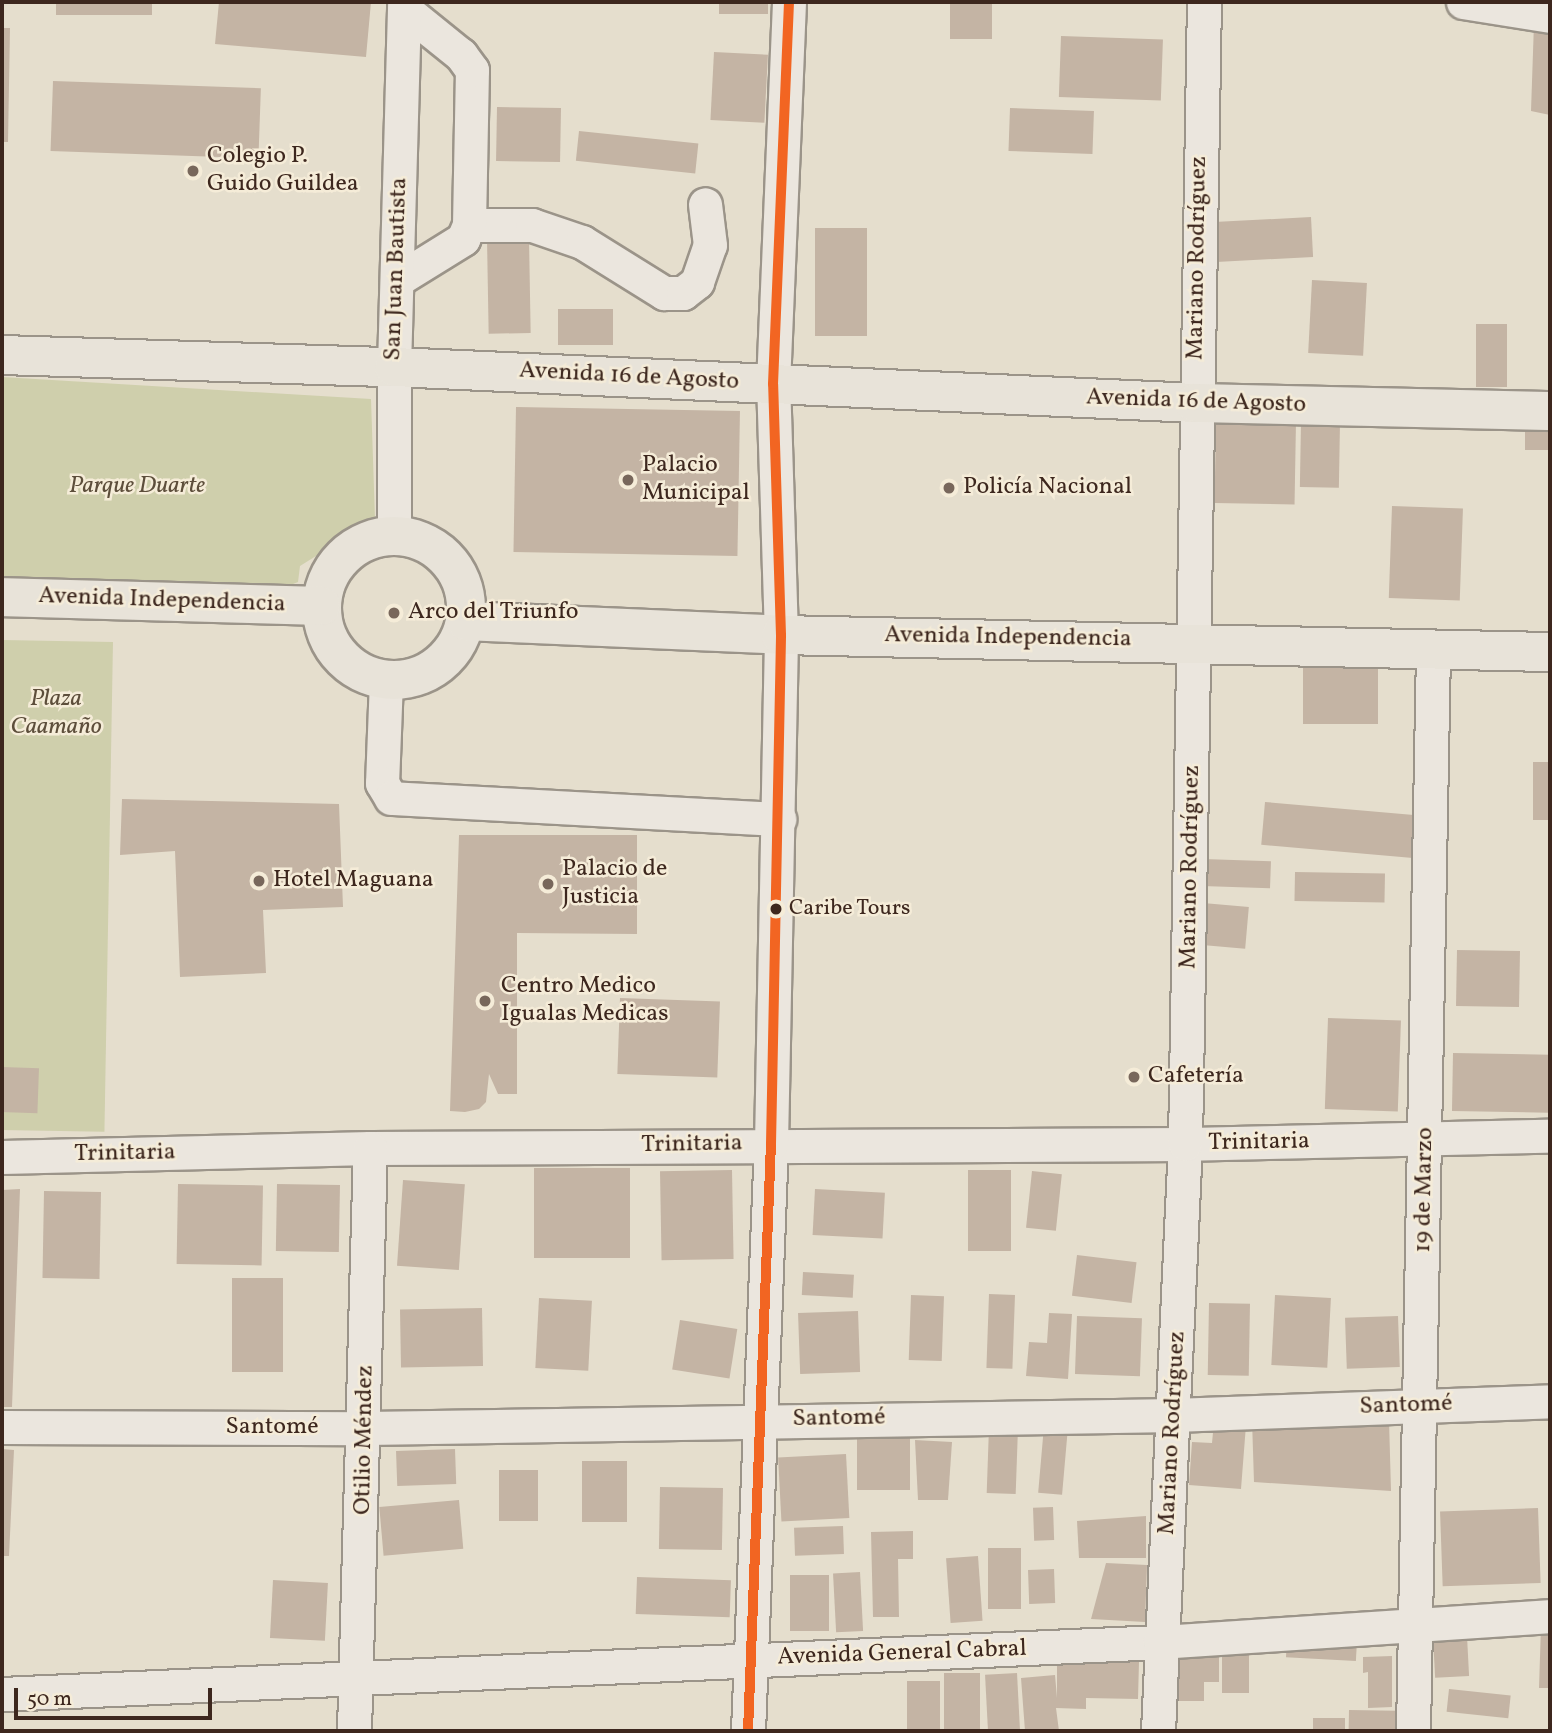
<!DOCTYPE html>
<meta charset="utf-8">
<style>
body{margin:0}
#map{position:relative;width:1552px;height:1733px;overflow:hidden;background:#e5decd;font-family:Vollkorn,serif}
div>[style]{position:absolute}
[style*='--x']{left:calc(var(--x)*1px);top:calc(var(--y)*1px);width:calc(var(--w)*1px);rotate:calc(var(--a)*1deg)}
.green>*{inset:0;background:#cfcfac;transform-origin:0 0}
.building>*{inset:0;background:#c4b4a4;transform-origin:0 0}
.roads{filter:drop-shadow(2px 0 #9b9489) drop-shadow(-2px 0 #9b9489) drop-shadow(0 2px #9b9489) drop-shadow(0 -2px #9b9489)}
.minor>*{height:33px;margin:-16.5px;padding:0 16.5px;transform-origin:16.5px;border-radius:16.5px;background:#ebe6de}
.major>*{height:38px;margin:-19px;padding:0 19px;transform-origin:19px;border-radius:19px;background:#e8e3d9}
.major>.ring{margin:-19px;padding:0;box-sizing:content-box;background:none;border:38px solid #e8e3d9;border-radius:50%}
.bus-1>*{height:10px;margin:-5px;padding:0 5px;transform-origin:5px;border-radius:5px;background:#f26522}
.dots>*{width:19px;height:19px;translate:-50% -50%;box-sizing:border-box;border:4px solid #f5ecd8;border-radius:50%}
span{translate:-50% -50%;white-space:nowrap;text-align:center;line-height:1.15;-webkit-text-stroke:5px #f5ecd8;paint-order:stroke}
.bus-label{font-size:22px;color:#3d271e}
.left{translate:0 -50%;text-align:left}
.poi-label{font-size:24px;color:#3d271e}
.street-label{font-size:24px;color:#3d271e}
.park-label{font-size:24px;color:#5d4e3b;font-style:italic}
.frame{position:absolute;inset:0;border:4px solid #3d271e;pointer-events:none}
.scale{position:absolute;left:14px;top:1688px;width:198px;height:32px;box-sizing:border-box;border:4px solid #3d271e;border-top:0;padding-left:9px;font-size:21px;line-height:24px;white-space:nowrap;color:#3d271e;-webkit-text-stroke:5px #f5ecd8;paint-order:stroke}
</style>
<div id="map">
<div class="green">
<i style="clip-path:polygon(2px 377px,371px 399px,375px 519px,300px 566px,298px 582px,266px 595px,2px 584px)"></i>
<i style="left:2px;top:640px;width:111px;height:490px;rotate:1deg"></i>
</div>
<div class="building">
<i style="left:56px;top:2px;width:96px;height:13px"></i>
<i style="clip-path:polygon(219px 2px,371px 2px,366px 57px,215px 44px)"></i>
<i style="left:719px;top:2px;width:49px;height:12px"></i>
<i style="left:950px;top:2px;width:42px;height:37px"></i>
<i style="clip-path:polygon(1534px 23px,1550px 28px,1550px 115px,1531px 111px)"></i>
<i style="clip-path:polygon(2px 28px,10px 28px,8px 142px,2px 142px)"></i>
<i style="left:1061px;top:36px;width:102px;height:61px;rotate:2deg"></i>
<i style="left:714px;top:52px;width:54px;height:68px;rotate:3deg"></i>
<i style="left:53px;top:81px;width:208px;height:70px;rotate:2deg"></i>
<i style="left:497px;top:107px;width:64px;height:54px;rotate:1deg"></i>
<i style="left:1010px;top:108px;width:84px;height:43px;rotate:2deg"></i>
<i style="left:579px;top:131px;width:120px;height:30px;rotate:6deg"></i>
<i style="left:1311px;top:217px;width:40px;height:97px;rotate:87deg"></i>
<i style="left:815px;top:228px;width:52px;height:108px"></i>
<i style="left:529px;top:238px;width:95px;height:42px;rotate:89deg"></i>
<i style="left:1312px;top:280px;width:55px;height:73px;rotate:3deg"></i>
<i style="left:613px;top:309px;width:36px;height:55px;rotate:90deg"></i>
<i style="left:1476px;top:324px;width:31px;height:63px"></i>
<i style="left:516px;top:407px;width:224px;height:145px;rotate:1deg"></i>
<i style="left:1216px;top:420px;width:80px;height:83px;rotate:1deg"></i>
<i style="left:1301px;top:422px;width:39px;height:65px;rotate:1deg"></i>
<i style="left:1525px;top:423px;width:25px;height:27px"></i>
<i style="left:1392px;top:506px;width:71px;height:92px;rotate:2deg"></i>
<i style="left:1303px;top:654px;width:75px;height:70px"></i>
<i style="left:1533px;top:762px;width:17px;height:58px"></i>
<i style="clip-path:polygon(122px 799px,339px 804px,343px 907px,263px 910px,266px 973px,180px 977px,175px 851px,120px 855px)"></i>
<i style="left:1265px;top:802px;width:158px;height:43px;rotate:5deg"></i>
<i style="clip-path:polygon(459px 835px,637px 835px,637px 934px,517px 933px,517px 1094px,498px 1094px,489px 1074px,486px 1102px,479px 1109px,465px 1112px,450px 1111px)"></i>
<i style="left:1203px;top:859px;width:68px;height:27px;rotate:2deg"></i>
<i style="left:1295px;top:872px;width:90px;height:29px;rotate:1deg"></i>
<i style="left:1203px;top:903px;width:46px;height:42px;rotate:5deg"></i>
<i style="left:1457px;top:950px;width:63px;height:56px;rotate:1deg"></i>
<i style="left:620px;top:998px;width:100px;height:76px;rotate:2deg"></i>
<i style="left:1328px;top:1018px;width:73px;height:91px;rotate:2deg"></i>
<i style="left:1453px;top:1053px;width:97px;height:58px;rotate:1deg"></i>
<i style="left:2px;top:1067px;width:37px;height:45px;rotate:2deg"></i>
<i style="left:534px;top:1168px;width:96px;height:90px"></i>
<i style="left:732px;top:1170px;width:89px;height:72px;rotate:89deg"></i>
<i style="left:968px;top:1170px;width:43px;height:81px"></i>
<i style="left:1032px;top:1171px;width:30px;height:57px;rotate:6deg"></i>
<i style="left:403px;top:1180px;width:62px;height:86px;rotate:4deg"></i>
<i style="left:178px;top:1184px;width:85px;height:80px;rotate:1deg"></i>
<i style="left:277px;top:1184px;width:63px;height:67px;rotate:1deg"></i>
<i style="clip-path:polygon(20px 1189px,12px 1407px,2px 1407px,2px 1190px)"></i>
<i style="left:815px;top:1189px;width:70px;height:46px;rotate:3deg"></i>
<i style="left:44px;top:1191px;width:57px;height:87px;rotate:1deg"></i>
<i style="left:1077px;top:1255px;width:60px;height:41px;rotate:7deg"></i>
<i style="left:803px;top:1272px;width:51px;height:23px;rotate:3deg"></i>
<i style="left:232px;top:1278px;width:51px;height:94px"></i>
<i style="left:989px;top:1294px;width:26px;height:74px;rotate:2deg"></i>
<i style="left:911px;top:1295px;width:33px;height:65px;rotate:2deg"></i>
<i style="left:1275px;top:1295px;width:56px;height:70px;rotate:3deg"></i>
<i style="left:539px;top:1298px;width:53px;height:70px;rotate:3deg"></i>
<i style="left:1209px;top:1303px;width:41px;height:72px;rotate:1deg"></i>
<i style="left:482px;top:1308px;width:58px;height:82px;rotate:89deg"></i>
<i style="left:858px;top:1311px;width:61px;height:60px;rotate:88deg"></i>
<i style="clip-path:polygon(1049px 1313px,1072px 1314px,1068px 1379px,1026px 1376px,1029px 1342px,1047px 1343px)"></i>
<i style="left:1077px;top:1316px;width:65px;height:58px;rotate:2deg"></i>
<i style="left:1398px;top:1316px;width:51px;height:53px;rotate:88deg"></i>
<i style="left:680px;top:1320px;width:58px;height:50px;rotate:9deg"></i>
<i style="clip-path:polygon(1252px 1420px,1389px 1420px,1391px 1491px,1254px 1482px)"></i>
<i style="clip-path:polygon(1214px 1422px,1246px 1425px,1241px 1489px,1189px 1485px,1192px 1442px,1212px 1443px)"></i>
<i style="left:857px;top:1425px;width:53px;height:65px"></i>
<i style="left:1044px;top:1426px;width:24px;height:67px;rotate:5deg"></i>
<i style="left:989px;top:1427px;width:29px;height:66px;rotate:2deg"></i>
<i style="clip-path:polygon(915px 1440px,952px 1442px,948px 1500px,918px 1500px)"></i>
<i style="clip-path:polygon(2px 1449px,14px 1450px,9px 1556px,2px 1556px)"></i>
<i style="left:455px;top:1449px;width:35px;height:59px;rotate:88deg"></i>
<i style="left:846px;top:1454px;width:64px;height:68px;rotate:87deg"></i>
<i style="left:582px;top:1461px;width:45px;height:61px"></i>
<i style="left:538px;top:1470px;width:51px;height:39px;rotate:90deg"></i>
<i style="left:660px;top:1487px;width:63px;height:62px;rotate:1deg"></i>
<i style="left:459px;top:1500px;width:49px;height:80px;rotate:85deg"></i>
<i style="left:1053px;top:1507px;width:33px;height:20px;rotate:88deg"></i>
<i style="left:1538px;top:1508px;width:75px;height:98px;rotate:88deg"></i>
<i style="clip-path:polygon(1146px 1516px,1146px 1558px,1079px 1558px,1077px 1521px)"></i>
<i style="left:843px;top:1526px;width:28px;height:49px;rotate:88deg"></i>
<i style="clip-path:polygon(913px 1531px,913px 1559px,898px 1559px,899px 1617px,873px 1617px,871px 1532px)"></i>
<i style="left:988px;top:1548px;width:33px;height:61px"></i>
<i style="left:978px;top:1556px;width:65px;height:32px;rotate:86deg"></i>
<i style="clip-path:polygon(1106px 1563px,1147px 1565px,1145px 1622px,1091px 1619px)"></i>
<i style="left:1054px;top:1569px;width:34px;height:26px;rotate:88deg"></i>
<i style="left:860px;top:1572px;width:59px;height:27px;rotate:87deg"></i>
<i style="left:790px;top:1575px;width:39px;height:56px"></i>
<i style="left:637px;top:1577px;width:94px;height:37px;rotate:2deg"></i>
<i style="left:273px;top:1580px;width:55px;height:58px;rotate:3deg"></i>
<i style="clip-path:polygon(1541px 1626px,1550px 1626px,1550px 1688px,1539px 1688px)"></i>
<i style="left:1467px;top:1636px;width:40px;height:34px;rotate:87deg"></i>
<i style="left:1357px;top:1640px;width:21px;height:70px;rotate:93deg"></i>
<i style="clip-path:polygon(1178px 1649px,1219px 1650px,1219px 1682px,1204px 1682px,1204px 1701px,1179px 1701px)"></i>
<i style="left:1222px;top:1654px;width:27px;height:39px"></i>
<i style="clip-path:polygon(1392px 1656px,1392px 1707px,1368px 1708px,1368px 1672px,1363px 1673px,1363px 1657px)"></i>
<i style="clip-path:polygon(1057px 1659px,1139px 1662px,1138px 1699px,1086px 1698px,1086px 1709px,1056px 1708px,1059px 1731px,1025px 1731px,1021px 1678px,1055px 1675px,1057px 1698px)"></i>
<i style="left:944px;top:1673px;width:36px;height:58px"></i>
<i style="left:1017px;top:1673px;width:58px;height:32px;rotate:87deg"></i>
<i style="left:907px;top:1681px;width:33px;height:50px"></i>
<i style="left:1449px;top:1689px;width:62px;height:23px;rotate:6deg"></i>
<i style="left:1349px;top:1710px;width:47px;height:21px;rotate:1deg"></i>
<i style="left:1313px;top:1718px;width:32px;height:13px"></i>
</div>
<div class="roads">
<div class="minor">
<i style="--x:1463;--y:2;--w:88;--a:9.1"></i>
<i style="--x:469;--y:225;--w:63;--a:0"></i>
<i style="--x:532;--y:225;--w:53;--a:18.8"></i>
<i style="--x:582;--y:242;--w:97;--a:31.9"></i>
<i style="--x:664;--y:293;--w:19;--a:0"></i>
<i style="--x:683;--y:293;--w:18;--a:-38"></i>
<i style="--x:697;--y:282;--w:39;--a:-71"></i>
<i style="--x:710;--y:245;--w:41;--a:-97"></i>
<i style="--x:397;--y:280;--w:78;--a:-31.8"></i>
<i style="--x:463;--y:239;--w:15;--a:-67"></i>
<i style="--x:469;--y:225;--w:155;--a:-88.9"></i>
<i style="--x:472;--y:70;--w:19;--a:-126"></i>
<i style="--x:461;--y:55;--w:73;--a:-141.1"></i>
<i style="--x:394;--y:536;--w:169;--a:-90"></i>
<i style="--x:394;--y:367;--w:365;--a:-88.4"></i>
<i style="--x:386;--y:680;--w:103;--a:92.2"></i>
<i style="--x:382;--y:783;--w:17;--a:59"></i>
<i style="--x:391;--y:798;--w:389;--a:3.1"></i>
<i style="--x:2;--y:1157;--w:368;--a:-1.4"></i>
<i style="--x:370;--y:1148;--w:815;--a:-0.28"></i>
<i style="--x:1185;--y:1144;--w:365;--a:-1.3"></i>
<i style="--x:2;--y:1427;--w:364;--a:0.2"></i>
<i style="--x:366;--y:1428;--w:810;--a:-0.92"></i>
<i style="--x:1176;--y:1415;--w:374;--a:-2.1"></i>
<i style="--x:2;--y:1694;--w:1159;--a:-2.57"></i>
<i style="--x:1160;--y:1642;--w:391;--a:-3.8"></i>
<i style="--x:354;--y:1731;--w:583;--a:-88.43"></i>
<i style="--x:748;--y:1731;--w:587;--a:-87.76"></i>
<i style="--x:771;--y:1144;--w:509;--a:-88.87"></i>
<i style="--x:781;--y:635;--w:251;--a:-91.8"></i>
<i style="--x:773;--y:384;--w:382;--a:-87.6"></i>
<i style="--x:1158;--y:1731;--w:588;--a:-87.37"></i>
<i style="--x:1185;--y:1144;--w:1142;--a:-89.05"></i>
<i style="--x:1413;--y:1731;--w:1082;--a:-88.94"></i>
</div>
<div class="major">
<i style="--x:2;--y:355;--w:392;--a:1.8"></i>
<i style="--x:394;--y:367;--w:802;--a:2.57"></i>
<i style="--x:1195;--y:403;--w:355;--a:1.3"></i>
<i class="ring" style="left:322px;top:536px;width:106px;height:106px"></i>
<i style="--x:2;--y:597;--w:319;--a:1.6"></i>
<i style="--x:466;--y:621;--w:315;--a:2.5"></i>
<i style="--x:781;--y:635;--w:769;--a:1.27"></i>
</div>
</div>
<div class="bus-1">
<i style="--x:748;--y:1731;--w:587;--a:-87.76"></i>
<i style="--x:771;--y:1144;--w:509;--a:-88.87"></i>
<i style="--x:781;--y:635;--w:251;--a:-91.8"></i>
<i style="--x:773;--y:384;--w:382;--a:-87.6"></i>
</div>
<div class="dots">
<i style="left:193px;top:171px;background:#78675b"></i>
<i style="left:628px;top:480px;background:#78675b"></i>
<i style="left:949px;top:488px;background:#78675b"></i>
<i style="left:394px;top:613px;background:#78675b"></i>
<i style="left:259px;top:881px;background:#78675b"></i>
<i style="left:548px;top:884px;background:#78675b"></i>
<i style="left:776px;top:909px;background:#3d271e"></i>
<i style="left:485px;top:1001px;background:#78675b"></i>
<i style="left:1134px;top:1077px;background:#78675b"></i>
</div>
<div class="bus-label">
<span class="left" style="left:789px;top:909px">Caribe Tours</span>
</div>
<div class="poi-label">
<span class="left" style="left:207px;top:171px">Colegio P.<br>Guido Guildea</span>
<span class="left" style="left:642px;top:480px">Palacio<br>Municipal</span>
<span class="left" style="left:963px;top:488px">Policía Nacional</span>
<span class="left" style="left:408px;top:613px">Arco del Triunfo</span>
<span class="left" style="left:562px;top:884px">Palacio de<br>Justicia</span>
<span class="left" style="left:273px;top:881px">Hotel Maguana</span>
<span class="left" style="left:501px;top:1001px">Centro Medico<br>Igualas Medicas</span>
<span class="left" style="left:1148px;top:1077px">Cafetería</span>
</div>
<div class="street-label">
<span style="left:1198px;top:258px;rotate:-89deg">Mariano Rodríguez</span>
<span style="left:397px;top:269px;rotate:-88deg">San Juan Bautista</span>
<span style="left:629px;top:377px;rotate:3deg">Avenida 16 de Agosto</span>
<span style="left:1196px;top:402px;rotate:2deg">Avenida 16 de Agosto</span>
<span style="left:162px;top:601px;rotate:2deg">Avenida Independencia</span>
<span style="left:1008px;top:638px;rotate:1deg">Avenida Independencia</span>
<span style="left:1191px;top:867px;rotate:-89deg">Mariano Rodríguez</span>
<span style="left:1259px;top:1143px;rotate:-1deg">Trinitaria</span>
<span style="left:692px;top:1145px;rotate:-1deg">Trinitaria</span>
<span style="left:125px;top:1154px;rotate:-1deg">Trinitaria</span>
<span style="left:1425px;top:1190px;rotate:-89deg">19 de Marzo</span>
<span style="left:1406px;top:1406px;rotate:-2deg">Santomé</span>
<span style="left:839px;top:1419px;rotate:-1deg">Santomé</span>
<span style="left:272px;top:1428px">Santomé</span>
<span style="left:1173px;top:1433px;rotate:-87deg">Mariano Rodríguez</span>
<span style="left:365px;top:1440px;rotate:-89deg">Otilio Méndez</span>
<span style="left:902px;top:1654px;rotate:-2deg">Avenida General Cabral</span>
</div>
<div class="park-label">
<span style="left:137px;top:487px">Parque Duarte</span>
<span style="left:56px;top:714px">Plaza<br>Caamaño</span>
</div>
<div class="frame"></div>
<div class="scale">50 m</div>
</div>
